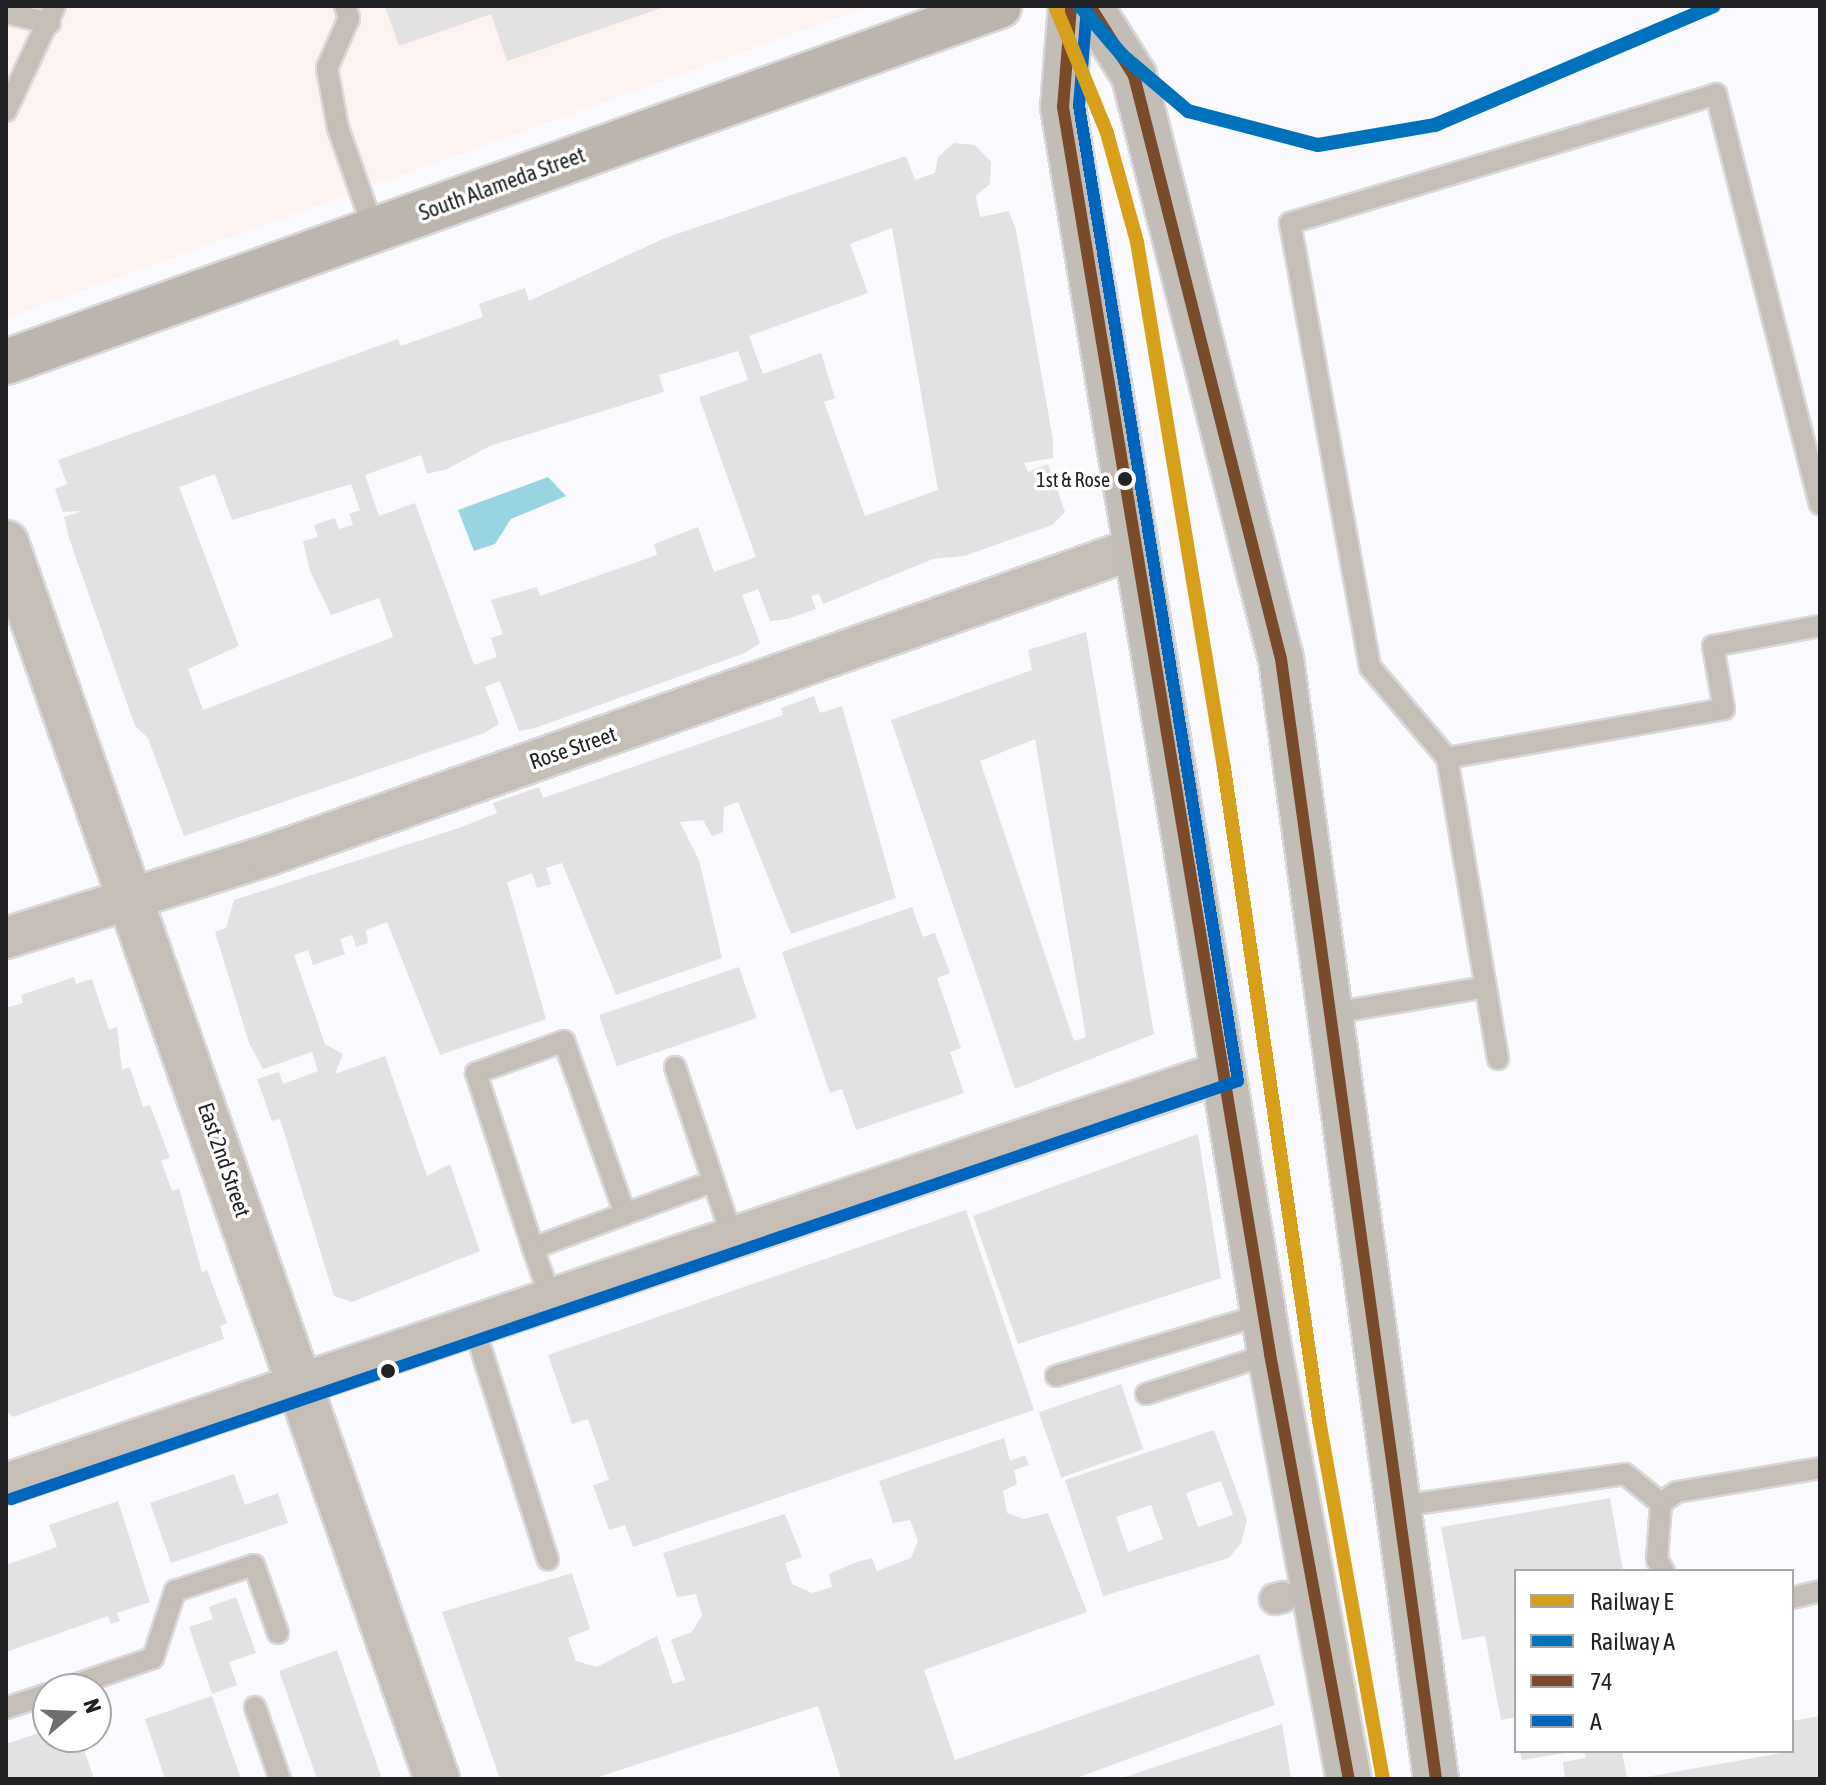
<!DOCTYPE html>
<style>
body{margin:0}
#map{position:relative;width:1826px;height:1785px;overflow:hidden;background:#fafafe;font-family:"Asap Condensed",sans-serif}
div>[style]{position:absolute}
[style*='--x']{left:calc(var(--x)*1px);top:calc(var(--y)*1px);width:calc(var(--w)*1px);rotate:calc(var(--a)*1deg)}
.commercial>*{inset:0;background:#fcf2ef}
.water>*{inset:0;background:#98d5e1}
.building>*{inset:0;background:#e3e1e2;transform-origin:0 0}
.roads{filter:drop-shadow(2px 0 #d8d8da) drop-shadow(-2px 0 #d8d8da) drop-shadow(0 2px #d8d8da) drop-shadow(0 -2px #d8d8da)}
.service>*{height:20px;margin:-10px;padding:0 10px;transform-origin:10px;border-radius:10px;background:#c4beb7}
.pedestrian>*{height:30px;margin:-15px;padding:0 15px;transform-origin:15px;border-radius:15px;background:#c4beb7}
.minor>*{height:40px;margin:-20px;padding:0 20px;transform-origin:20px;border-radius:20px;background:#c4beb7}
.tertiary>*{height:44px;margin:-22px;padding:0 22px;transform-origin:22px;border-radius:22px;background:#c4beb7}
.secondary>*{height:44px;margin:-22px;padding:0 22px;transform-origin:22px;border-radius:22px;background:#c3bdb7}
.primary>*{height:44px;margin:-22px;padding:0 22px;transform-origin:22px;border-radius:22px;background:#bbb5ae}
.bus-1>*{height:12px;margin:-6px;padding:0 6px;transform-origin:6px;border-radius:6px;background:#7a4b2a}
.bus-2>*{height:12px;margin:-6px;padding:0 6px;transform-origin:6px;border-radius:6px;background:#0065bd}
.rail-1>*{height:14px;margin:-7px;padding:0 7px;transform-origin:7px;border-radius:7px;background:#d7a01a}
.rail-2>*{height:14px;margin:-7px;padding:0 7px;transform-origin:7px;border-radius:7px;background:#0072bc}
.dots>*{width:22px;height:22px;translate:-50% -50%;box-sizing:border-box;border:4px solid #fff;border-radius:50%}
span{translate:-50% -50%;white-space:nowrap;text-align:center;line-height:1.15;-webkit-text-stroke:7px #fff;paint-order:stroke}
.bus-label{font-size:20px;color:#222224}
.right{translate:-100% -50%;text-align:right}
.street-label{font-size:22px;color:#222224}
.frame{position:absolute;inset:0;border:8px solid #222224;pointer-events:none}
.legend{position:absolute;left:1514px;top:1569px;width:280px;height:184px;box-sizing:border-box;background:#fff;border:2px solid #a7a7a7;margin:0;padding:10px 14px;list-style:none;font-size:24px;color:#222224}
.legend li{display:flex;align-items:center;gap:16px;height:40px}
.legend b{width:40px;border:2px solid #a7a7a7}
.north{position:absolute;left:32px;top:1673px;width:80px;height:80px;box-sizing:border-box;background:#fff;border:2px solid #a7a7a7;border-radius:50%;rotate:71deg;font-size:22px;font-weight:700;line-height:32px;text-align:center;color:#222224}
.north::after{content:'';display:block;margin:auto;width:28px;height:36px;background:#6e6e70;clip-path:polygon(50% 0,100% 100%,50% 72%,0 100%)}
</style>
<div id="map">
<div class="commercial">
<i style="clip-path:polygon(6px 6px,870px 6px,6px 318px)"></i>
</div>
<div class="water">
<i style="clip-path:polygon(548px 477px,566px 496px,511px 519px,495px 544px,474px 551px,458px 510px)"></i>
</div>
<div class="building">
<i style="clip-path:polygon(385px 6px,667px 6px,507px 61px,491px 14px,399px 46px)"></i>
<i style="clip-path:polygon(evenodd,954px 143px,975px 145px,991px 162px,990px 184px,976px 196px,980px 217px,1009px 211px,1016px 230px,1053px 440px,1053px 458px,1024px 463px,1028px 472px,1048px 464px,1065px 512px,1052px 525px,964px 556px,933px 559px,823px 604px,819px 594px,811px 596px,816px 609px,787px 619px,770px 621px,758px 589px,742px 595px,760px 643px,745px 653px,535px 728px,519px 731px,500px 681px,485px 687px,499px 724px,484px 733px,184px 836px,148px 738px,135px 726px,69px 538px,64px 517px,82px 511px,63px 512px,55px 489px,67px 484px,58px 460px,398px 339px,401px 346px,483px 317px,479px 304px,525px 288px,529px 301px,665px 238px,906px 156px,915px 180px,935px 173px,938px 157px,954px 143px,892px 228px,938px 490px,865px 516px,824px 402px,835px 398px,821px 353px,763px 374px,749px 336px,868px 293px,850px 244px,892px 228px,954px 143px,738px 351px,748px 380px,699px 397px,756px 557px,714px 572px,698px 527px,654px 544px,657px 555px,540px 596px,537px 587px,491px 600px,503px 634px,491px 638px,497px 657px,474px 665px,415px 503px,379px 516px,365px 475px,421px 455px,427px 474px,447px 469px,490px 446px,664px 392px,659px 375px,738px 351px,954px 143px,215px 474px,232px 520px,351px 484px,360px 510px,349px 514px,353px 525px,339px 529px,335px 518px,314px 525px,318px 537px,303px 541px,310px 571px,331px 615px,379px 598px,393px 637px,203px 710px,188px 669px,239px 646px,179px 487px,215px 474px)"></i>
<i style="clip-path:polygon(evenodd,1086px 632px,1154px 1034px,1015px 1089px,891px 720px,1032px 670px,1028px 650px,1086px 632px,1035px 739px,1086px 1037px,1074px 1041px,980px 761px,1035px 739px)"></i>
<i style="clip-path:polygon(814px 696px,820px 713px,842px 706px,896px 898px,791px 934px,738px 802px,724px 807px,723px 832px,712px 836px,703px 820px,680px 822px,699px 860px,722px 958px,616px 995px,562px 863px,546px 868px,551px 884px,537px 888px,532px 873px,507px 882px,546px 1019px,440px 1055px,387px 922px,366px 930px,368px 943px,356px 947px,352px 935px,340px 939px,345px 954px,313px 965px,308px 950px,294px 955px,325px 1044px,343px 1054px,335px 1074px,385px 1056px,427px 1176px,450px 1164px,480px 1251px,352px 1302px,334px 1296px,280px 1119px,272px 1121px,257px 1079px,279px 1072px,283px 1084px,318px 1071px,312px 1052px,263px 1069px,249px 1043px,215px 932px,226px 928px,234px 900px,459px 828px,497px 813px,493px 803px,539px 787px,543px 798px,783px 715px,781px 708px)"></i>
<i style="clip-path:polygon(912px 907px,923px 937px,935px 933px,950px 973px,937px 978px,961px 1048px,950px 1052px,964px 1093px,856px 1130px,842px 1089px,830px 1093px,782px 952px)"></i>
<i style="left:739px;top:967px;width:54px;height:148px;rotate:71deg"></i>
<i style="clip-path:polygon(74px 977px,76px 984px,92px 979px,109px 1030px,117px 1027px,122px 1070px,130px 1067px,143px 1107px,150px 1105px,170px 1158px,161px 1161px,172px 1191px,179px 1188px,202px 1272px,207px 1270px,227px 1323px,220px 1326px,224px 1339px,13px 1417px,6px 1411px,6px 1008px,23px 1003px,21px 995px)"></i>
<i style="clip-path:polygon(1198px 1134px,1221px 1278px,1018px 1344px,973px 1216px)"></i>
<i style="clip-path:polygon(966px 1210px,1034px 1410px,633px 1547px,625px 1525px,609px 1530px,593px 1485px,609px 1480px,588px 1419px,572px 1424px,548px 1355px)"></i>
<i style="left:1121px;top:1384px;width:69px;height:87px;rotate:71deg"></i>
<i style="clip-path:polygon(evenodd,1214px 1430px,1247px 1520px,1241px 1543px,1229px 1558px,1103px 1596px,1065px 1480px,1214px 1430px,1221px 1481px,1233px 1515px,1198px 1527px,1186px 1493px,1221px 1481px,1214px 1430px,1151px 1505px,1163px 1539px,1128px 1552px,1116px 1517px,1151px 1505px)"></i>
<i style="clip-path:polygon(1004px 1438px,1010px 1461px,1025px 1455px,1029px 1465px,1014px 1470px,1017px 1484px,1003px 1491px,1007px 1513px,1024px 1519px,1048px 1513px,1087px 1612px,924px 1670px,955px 1760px,1259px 1654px,1275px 1705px,1074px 1779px,841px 1779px,818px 1706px,592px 1779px,500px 1779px,442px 1612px,572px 1573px,590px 1629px,568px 1638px,576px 1661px,597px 1667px,657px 1636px,673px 1684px,685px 1680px,671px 1640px,692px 1632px,702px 1615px,696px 1594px,677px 1597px,663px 1553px,785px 1514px,802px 1557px,785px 1563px,792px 1584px,812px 1593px,832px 1587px,829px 1574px,854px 1563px,872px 1558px,877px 1571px,911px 1558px,918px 1541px,910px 1520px,893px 1523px,879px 1481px)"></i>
<i style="clip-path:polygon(234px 1474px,245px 1505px,278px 1493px,288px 1523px,171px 1563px,150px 1503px)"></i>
<i style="clip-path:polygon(1610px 1498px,1623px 1571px,1516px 1571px,1516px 1717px,1501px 1720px,1485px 1636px,1462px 1640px,1441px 1527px)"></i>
<i style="clip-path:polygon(118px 1501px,150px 1602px,117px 1613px,120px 1621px,111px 1624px,108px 1616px,6px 1652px,6px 1565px,57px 1547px,49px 1525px)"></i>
<i style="clip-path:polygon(236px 1597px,256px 1653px,229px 1662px,237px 1685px,212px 1694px,189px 1627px,213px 1619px,209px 1607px)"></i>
<i style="clip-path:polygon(337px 1650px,382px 1779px,317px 1779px,279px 1671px)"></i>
<i style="clip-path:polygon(212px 1696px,241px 1779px,165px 1779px,145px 1719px)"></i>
<i style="clip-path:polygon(1820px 1716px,1820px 1779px,1635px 1779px,1792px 1751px,1792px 1721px)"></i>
<i style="clip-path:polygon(1282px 1724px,1291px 1779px,1122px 1779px,1122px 1778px)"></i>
<i style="clip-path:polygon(48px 1730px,48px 1737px,80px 1737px,94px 1779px,6px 1779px,6px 1744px)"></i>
<i style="clip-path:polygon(1520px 1751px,1565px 1751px,1565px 1753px,1522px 1760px)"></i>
<i style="clip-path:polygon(1584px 1751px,1622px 1751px,1627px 1779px,1565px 1779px,1563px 1762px,1586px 1758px)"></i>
</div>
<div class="roads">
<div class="service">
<i style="--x:345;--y:6;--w:13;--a:72"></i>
<i style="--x:349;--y:18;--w:55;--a:113.7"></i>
<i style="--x:327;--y:68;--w:61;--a:79.6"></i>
<i style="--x:338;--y:128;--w:108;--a:70.6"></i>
<i style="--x:6;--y:13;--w:45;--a:12.8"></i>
<i style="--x:6;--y:111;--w:116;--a:-65"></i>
<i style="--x:1447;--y:758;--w:281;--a:-10"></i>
<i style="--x:1724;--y:709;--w:64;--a:-99.9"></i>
<i style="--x:1713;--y:646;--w:109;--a:-10.6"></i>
<i style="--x:1328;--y:1014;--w:160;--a:-9.7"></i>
<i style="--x:1498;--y:1059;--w:305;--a:-99.6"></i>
<i style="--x:1447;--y:758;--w:119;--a:-130.2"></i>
<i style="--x:1370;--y:667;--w:451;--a:-100.2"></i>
<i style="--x:1290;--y:223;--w:445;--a:-16.8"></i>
<i style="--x:1716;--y:94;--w:423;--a:75.8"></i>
<i style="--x:675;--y:1067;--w:182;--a:71.4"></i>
<i style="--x:625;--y:1214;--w:183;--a:-109.4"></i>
<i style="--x:564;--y:1041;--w:94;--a:160"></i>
<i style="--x:476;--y:1073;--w:184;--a:72"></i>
<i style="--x:533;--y:1248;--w:98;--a:-20.3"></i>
<i style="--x:625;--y:1214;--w:93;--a:-20.2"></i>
<i style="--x:533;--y:1248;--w:55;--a:70.9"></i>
<i style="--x:474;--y:1327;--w:244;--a:72.4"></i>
<i style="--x:1056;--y:1376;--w:217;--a:-16.6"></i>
<i style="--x:1146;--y:1394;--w:130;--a:-17.9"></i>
<i style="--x:1661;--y:1503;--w:19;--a:-35"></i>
<i style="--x:1677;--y:1492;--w:145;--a:-9.5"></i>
<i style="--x:1661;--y:1503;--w:57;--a:94"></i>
<i style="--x:1657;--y:1560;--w:13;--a:58"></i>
<i style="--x:1393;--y:1507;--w:234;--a:-8.1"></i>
<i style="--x:1625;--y:1474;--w:46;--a:38.9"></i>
<i style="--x:1792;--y:1598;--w:29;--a:-14"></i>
<i style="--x:63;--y:1689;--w:95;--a:-19"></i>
<i style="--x:153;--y:1658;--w:71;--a:-71.8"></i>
<i style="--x:175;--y:1591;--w:83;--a:-18.2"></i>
<i style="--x:254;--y:1565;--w:72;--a:70.6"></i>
<i style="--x:255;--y:1707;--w:76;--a:70.9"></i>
<i style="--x:6;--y:1708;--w:44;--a:-18.4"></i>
</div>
<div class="pedestrian">
<i style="--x:1275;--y:1599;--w:8;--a:-14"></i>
</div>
<div class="minor">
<i style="--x:6;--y:938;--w:276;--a:-17.5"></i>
<i style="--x:269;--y:855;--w:920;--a:-19.5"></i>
<i style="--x:6;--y:1484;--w:1287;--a:-18.72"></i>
</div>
<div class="tertiary">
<i style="--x:6;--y:543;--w:1309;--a:70.78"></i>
</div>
<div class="secondary">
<i style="--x:1071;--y:6;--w:101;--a:94.5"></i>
<i style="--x:1063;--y:107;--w:1264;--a:80.57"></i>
<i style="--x:1270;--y:1354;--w:432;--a:79.5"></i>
<i style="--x:1090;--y:6;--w:83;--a:57.8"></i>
<i style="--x:1134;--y:76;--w:601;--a:75.85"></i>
<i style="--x:1281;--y:659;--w:1131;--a:82.12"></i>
</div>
<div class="primary">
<i style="--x:6;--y:362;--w:1055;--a:-19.72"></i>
</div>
</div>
<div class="bus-1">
<i style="--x:1071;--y:6;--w:101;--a:94.5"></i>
<i style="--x:1063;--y:107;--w:1264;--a:80.57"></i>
<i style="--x:1270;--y:1354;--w:432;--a:79.5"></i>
<i style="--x:1090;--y:6;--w:83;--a:57.8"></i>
<i style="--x:1134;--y:76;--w:601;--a:75.85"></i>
<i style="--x:1281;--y:659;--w:1131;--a:82.12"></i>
</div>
<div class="bus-2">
<i style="--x:11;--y:1499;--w:1296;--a:-18.81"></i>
<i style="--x:1238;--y:1081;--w:988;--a:-99.26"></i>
<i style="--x:1079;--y:106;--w:99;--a:-85.4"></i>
</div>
<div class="rail-1">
<i style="--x:1055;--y:6;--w:137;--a:67.7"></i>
<i style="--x:1107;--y:133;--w:113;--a:74.6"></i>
<i style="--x:1137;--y:242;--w:533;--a:80.61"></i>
<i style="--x:1224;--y:768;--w:659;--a:81.71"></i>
<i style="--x:1319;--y:1420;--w:365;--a:79.9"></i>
</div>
<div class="rail-2">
<i style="--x:1080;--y:6;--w:65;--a:49.4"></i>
<i style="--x:1122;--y:55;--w:87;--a:40.3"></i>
<i style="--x:1188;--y:111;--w:134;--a:14.7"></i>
<i style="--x:1318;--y:145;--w:119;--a:-9.7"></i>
<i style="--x:1435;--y:125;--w:303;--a:-23.1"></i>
</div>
<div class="dots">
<i style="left:1125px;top:479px;background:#222224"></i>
<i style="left:388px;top:1371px;background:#222224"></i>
</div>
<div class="bus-label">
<span class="right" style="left:1110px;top:479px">1st &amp; Rose</span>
</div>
<div class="street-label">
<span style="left:502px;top:184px;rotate:-20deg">South Alameda Street</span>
<span style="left:573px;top:748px;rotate:-19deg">Rose Street</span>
<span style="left:224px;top:1160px;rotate:71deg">East 2nd Street</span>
</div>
<div class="frame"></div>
<ul class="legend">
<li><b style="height:10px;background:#d7a01a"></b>Railway E</li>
<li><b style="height:10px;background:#0072bc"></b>Railway A</li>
<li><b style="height:10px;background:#7a4b2a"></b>74</li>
<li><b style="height:10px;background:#0065bd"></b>A</li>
</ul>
<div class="north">N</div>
</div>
